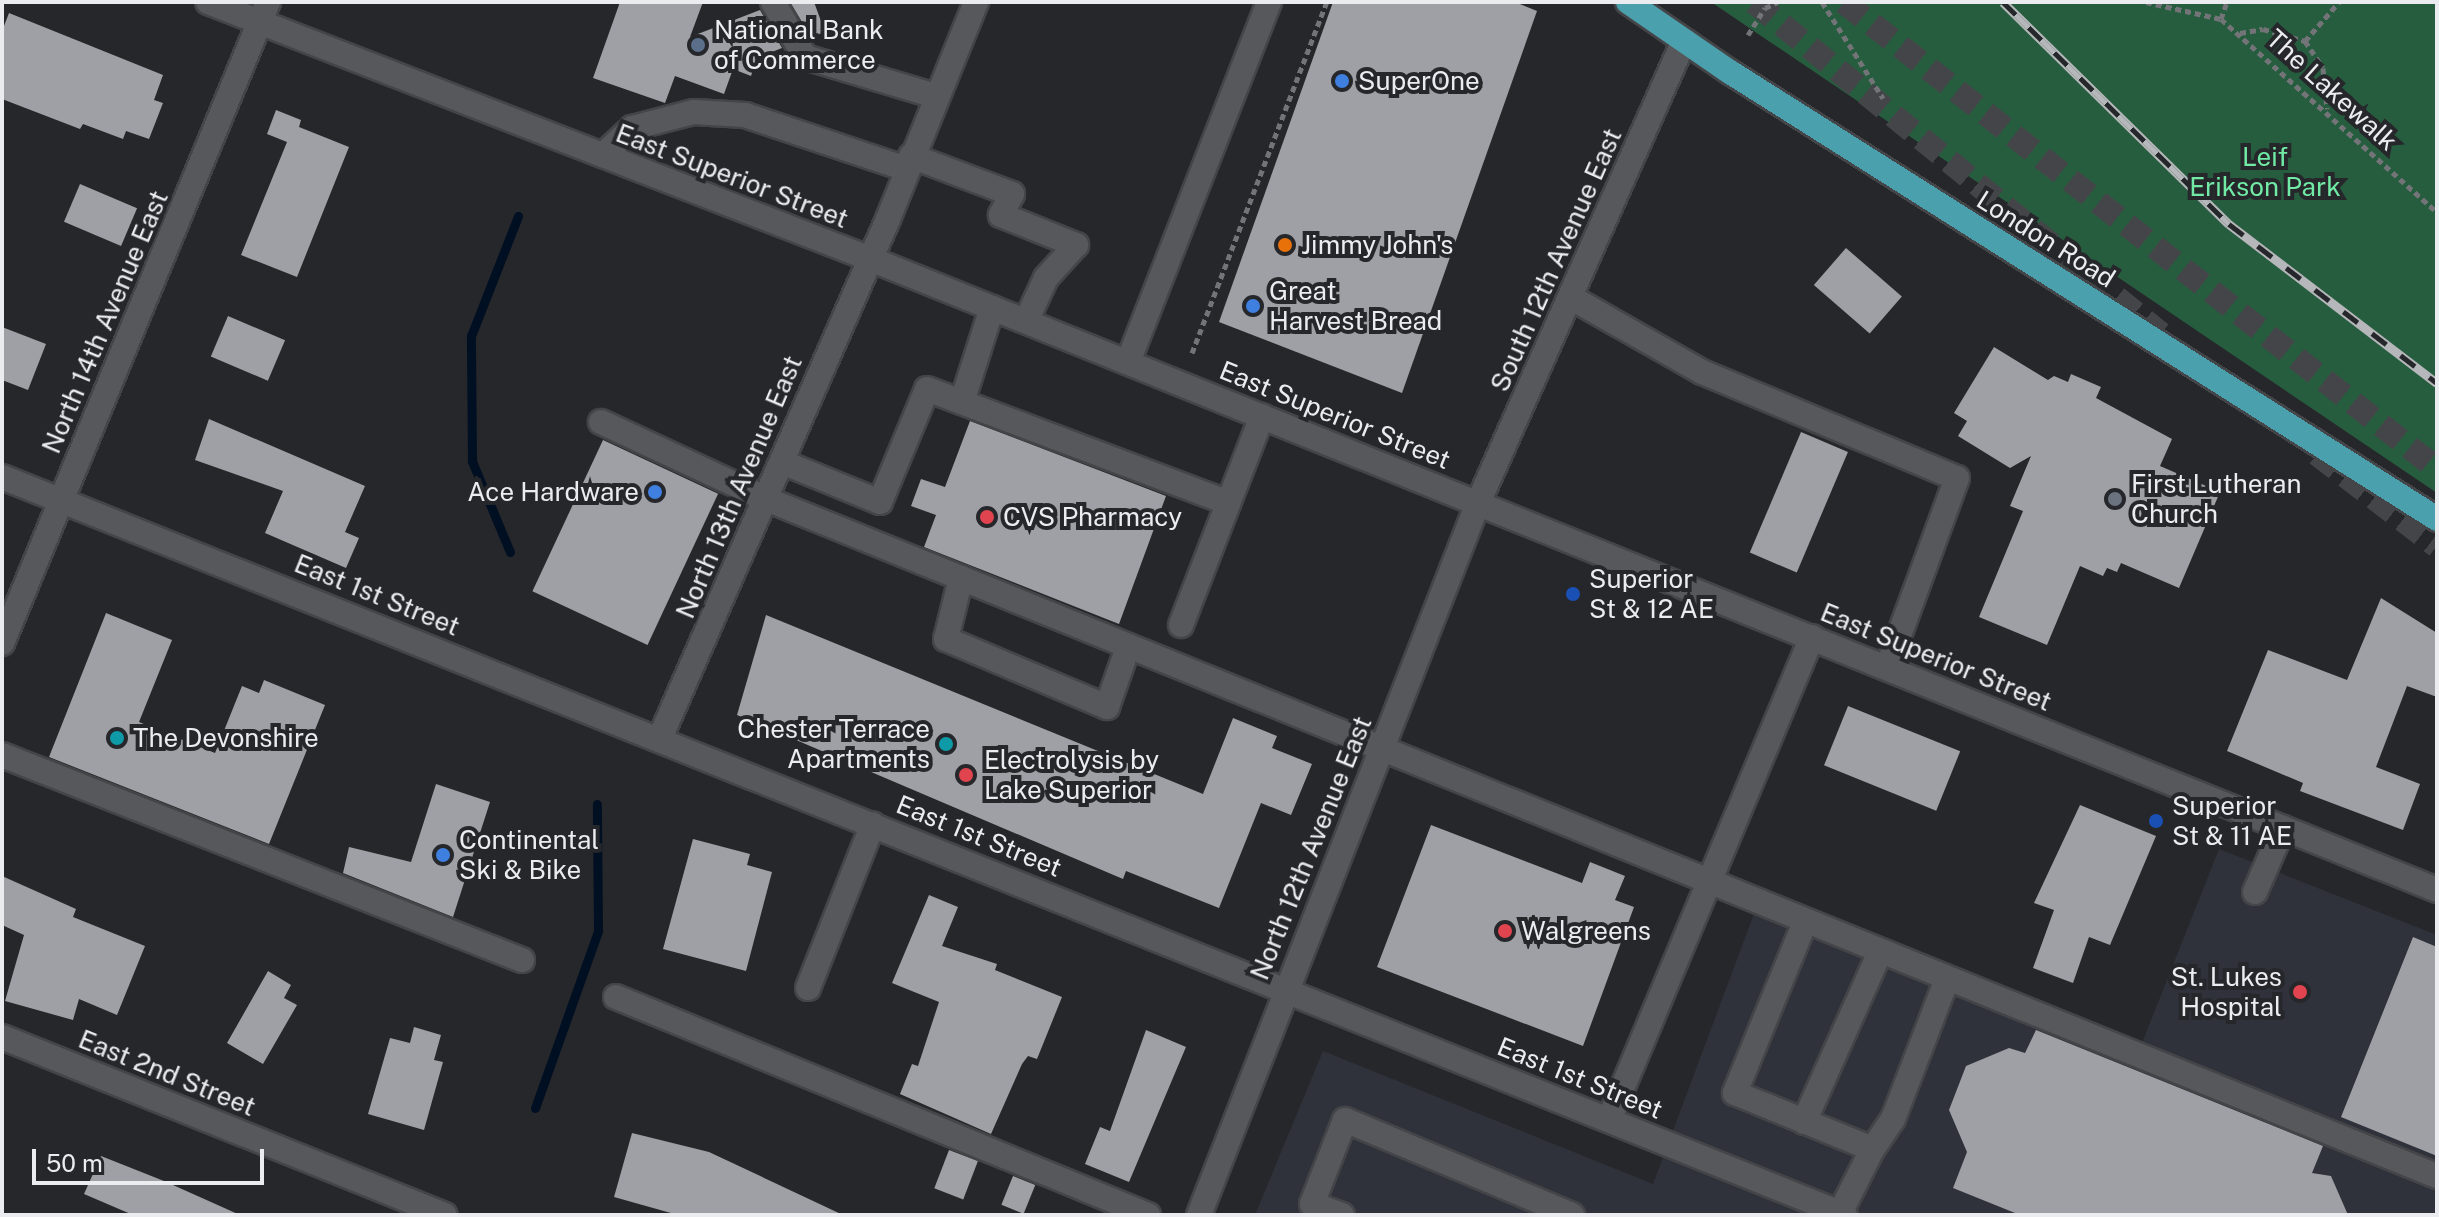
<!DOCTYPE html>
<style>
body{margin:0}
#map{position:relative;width:2439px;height:1217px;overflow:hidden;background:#26272b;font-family:"Public Sans",sans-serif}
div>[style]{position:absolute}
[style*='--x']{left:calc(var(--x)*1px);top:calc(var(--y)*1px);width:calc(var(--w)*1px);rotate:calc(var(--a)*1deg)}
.built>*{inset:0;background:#2f323b}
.green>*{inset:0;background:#275d3f}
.stream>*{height:9px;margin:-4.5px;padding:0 4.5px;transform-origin:4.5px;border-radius:4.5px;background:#000f21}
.building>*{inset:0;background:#9fa0a5;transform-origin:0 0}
.highway-tunnel>*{height:24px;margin-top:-12px;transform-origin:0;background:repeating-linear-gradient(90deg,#444548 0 24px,transparent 0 36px)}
.path>*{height:5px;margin-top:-2.5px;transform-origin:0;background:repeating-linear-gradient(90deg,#737477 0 6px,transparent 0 10px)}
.roads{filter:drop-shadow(2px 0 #444548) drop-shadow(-2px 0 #444548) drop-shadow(0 2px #444548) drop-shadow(0 -2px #444548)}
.minor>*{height:24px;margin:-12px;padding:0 12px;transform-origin:12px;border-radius:12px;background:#56585c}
.major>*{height:24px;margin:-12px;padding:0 12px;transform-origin:12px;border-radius:12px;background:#4aa0ac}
.rail>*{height:9px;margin-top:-4.5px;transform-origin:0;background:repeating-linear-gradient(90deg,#26272b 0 18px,#b6b7ba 0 36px);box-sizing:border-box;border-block:2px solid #b6b7ba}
.dots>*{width:22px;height:22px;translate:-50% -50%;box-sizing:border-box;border:4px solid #26272b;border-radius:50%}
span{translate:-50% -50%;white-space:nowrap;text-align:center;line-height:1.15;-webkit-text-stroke:8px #26272b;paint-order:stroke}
.poi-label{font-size:26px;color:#ebecef}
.left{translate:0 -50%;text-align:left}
.right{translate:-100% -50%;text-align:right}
.street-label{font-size:26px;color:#ebecef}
.park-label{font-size:26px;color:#70eaa5}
.frame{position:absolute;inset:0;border:4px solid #ebecef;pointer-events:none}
.scale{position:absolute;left:32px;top:1149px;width:232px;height:36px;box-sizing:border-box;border:4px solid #ebecef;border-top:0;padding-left:10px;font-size:24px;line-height:28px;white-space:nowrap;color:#ebecef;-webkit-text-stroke:6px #26272b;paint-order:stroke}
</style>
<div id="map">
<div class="built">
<i style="clip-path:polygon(2219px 849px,2437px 935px,2437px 1215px,1255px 1215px,1323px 1051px,1653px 1184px,1754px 914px,2140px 1048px)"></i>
</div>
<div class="green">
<i style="clip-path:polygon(1711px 2px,2437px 2px,2437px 493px)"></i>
</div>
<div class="stream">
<i style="--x:510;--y:552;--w:99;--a:-112.7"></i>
<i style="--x:472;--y:461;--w:125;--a:-90.5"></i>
<i style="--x:471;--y:336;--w:129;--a:-68.6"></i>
<i style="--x:535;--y:1108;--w:188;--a:-70.4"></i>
<i style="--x:598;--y:931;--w:127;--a:-90.5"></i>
</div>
<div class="building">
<i style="clip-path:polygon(620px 2px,703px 2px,690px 37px,760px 10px,782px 48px,757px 58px,751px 76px,733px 69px,724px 94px,675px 76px,665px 103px,593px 78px)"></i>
<i style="clip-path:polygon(790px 2px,814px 2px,825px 32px,811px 37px)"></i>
<i style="clip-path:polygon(1333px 2px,1515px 2px,1537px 11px,1402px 393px,1219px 322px)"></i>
<i style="clip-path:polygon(9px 13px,163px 75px,154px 100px,163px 103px,149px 139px,126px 131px,123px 139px,83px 124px,80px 129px,2px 99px,2px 31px)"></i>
<i style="clip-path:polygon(276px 110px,301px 120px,299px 127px,349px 147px,297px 277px,241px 255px,287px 142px,267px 134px)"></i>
<i style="left:80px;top:184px;width:62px;height:41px;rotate:23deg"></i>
<i style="left:1846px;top:248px;width:74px;height:49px;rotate:41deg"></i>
<i style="left:228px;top:316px;width:62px;height:44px;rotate:23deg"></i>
<i style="clip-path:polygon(2px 327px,46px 344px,28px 390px,2px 380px)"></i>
<i style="clip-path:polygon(1994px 347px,2048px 380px,2054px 376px,2068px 382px,2071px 374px,2101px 387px,2096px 398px,2172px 439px,2160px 466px,2220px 492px,2179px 588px,2121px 563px,2117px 572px,2107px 568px,2103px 576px,2080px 566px,2047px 645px,1979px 617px,2023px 511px,2010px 506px,2031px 456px,2010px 468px,1958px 436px,1967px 421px,1954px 413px)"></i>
<i style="clip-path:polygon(209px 419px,365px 486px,345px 532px,359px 538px,346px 568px,265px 533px,283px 491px,195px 460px)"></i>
<i style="clip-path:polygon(970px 421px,1166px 496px,1119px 624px,924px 547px,936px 515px,911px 506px,921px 479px,945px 487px)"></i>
<i style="left:1801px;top:432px;width:51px;height:131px;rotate:23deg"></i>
<i style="left:603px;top:440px;width:127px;height:167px;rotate:25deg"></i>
<i style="clip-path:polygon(2381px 598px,2437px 633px,2437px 697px,2407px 686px,2376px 767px,2420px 784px,2403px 830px,2300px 791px,2303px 783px,2227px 751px,2268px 650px,2347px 680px)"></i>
<i style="clip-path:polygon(106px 613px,172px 640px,139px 722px,215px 753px,242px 686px,259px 693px,264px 680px,325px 705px,269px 844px,49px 757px)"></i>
<i style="clip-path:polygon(766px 615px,1203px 794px,1233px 718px,1277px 736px,1272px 748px,1312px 764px,1291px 815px,1261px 803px,1219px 908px,1126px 871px,1123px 879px,737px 715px)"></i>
<i style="left:1848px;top:706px;width:121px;height:64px;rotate:22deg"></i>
<i style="clip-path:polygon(436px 784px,490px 802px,453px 917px,343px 873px,349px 847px,411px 862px)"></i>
<i style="clip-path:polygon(2080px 805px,2156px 836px,2110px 945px,2089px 937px,2073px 983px,2033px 968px,2054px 910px,2034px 903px)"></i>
<i style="clip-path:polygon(1431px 825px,1582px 883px,1590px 862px,1625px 876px,1615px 900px,1634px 907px,1583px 1046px,1377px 967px)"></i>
<i style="clip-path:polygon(693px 839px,750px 854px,747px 865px,772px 872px,746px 971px,663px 949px)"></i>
<i style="clip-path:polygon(2px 876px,76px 909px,73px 917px,145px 946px,117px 1015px,79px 999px,73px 1020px,5px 1001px,24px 935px,2px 925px)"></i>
<i style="clip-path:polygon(929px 895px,958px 907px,942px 946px,997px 964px,995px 970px,1062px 997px,1037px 1059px,1028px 1056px,1022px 1064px,991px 1134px,900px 1094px,912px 1064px,918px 1066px,939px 1002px,892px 983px)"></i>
<i style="clip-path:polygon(2413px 937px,2437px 947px,2437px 1156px,2341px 1117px)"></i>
<i style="clip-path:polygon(268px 971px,291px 985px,284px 998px,297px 1005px,263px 1064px,227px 1043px)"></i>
<i style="clip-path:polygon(414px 1027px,441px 1035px,434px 1060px,443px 1062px,424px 1130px,368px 1114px,390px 1038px,410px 1043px)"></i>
<i style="clip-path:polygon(1146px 1030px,1186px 1047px,1129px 1182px,1085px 1164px,1100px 1127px,1110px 1131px)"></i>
<i style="clip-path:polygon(2036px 1030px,2323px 1146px,2312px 1173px,2331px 1176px,2348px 1215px,2020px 1215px,1953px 1188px,1967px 1152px,1949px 1110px,1966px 1066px,2009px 1048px,2025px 1053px)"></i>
<i style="clip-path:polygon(632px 1133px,709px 1152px,843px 1215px,678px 1215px,614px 1197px)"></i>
<i style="left:949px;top:1150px;width:31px;height:41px;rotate:21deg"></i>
<i style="clip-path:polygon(101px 1156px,164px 1181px,240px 1215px,133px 1215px,84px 1194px)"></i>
<i style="left:1013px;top:1176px;width:24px;height:31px;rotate:22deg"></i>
</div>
<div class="highway-tunnel">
<i style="--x:1754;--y:2;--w:525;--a:39.2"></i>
<i style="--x:1844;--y:2;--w:755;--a:38.22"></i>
<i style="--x:2317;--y:454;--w:151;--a:37.5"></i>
</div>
<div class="path">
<i style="--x:1822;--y:2;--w:114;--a:57.6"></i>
<i style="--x:2146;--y:2;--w:77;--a:12.8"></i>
<i style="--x:2221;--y:19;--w:290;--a:41.8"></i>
<i style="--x:2221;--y:19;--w:18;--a:-71"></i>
<i style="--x:2240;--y:33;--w:23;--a:-10"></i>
<i style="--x:2263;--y:29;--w:44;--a:15.9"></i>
<i style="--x:2305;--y:41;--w:32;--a:56"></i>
<i style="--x:2323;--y:68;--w:41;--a:84.4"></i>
<i style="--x:1748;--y:35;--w:32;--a:-58"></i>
<i style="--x:1765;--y:8;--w:14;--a:-25"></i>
<i style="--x:2305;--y:41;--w:52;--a:-48.9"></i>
<i style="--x:1192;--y:353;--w:376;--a:-69"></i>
</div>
<div class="roads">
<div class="minor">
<i style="--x:208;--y:2;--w:708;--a:21.2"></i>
<i style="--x:868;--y:258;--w:1692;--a:21.94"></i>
<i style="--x:773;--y:2;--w:64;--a:59.8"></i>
<i style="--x:805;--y:57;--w:137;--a:16.6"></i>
<i style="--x:603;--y:155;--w:40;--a:-43"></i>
<i style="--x:632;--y:128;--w:64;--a:-14.5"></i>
<i style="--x:694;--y:112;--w:51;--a:3.4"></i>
<i style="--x:745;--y:115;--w:170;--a:18.5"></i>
<i style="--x:911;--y:156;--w:108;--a:20.6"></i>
<i style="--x:1012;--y:194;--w:24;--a:118"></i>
<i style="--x:1001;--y:215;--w:81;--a:21.8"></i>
<i style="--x:1076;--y:245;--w:45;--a:132.3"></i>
<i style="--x:1046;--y:278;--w:47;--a:114.9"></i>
<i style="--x:1570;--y:297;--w:152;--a:29.6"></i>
<i style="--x:1702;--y:372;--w:276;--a:22.6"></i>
<i style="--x:1957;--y:478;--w:202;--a:110.2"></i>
<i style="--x:1128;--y:362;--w:387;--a:-68.6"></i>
<i style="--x:962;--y:402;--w:99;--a:-72.3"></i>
<i style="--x:601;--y:422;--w:182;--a:25"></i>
<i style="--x:766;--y:499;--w:1803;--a:22.06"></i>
<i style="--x:782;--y:462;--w:106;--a:22.2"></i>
<i style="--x:880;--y:502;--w:122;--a:-67.4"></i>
<i style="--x:927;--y:389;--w:322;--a:20.7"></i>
<i style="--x:2;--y:477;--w:1985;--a:21.82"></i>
<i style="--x:961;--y:578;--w:63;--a:103.8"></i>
<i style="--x:946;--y:639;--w:175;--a:22.9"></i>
<i style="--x:1107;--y:707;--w:64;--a:-70.7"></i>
<i style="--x:1181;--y:625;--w:224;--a:-68.8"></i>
<i style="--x:2;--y:643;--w:694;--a:-67.46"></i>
<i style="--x:660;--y:738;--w:567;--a:-66.28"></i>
<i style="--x:888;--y:219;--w:234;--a:-67.9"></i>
<i style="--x:2;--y:755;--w:559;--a:21.52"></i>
<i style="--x:2255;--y:892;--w:70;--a:-66.4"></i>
<i style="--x:1805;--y:922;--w:185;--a:112.3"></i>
<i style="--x:1735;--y:1093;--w:148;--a:22.2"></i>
<i style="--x:808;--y:988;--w:176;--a:-68.4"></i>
<i style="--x:616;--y:997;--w:575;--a:22.28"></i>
<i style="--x:2;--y:1037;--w:477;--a:21.9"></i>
<i style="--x:1609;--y:1120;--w:524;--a:-67.2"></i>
<i style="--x:1804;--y:1122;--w:186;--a:-65.9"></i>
<i style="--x:1840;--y:1213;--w:71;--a:-63.1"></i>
<i style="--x:1872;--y:1150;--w:37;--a:-56"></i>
<i style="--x:1893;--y:1119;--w:150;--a:-68.9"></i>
<i style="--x:1199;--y:1215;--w:765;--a:-68.6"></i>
<i style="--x:1478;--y:503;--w:506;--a:-65.97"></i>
<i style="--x:1342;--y:1215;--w:32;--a:-160"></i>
<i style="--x:1312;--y:1204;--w:90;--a:-68.6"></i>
<i style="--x:1345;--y:1120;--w:246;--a:22.7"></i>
</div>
<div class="major">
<i style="--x:1628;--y:2;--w:124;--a:34.5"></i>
<i style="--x:1730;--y:72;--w:836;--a:32.3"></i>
</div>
</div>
<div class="rail">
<i style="--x:2003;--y:2;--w:317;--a:44.5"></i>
<i style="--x:2229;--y:224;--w:262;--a:37.4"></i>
</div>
<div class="dots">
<i style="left:698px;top:45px;background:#5c6f8a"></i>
<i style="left:1342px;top:81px;background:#3f7fe0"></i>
<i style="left:1285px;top:245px;background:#e8710a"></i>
<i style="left:1253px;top:306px;background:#3f7fe0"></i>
<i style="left:655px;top:492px;background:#3f7fe0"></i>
<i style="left:2115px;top:499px;background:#6b7280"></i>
<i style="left:987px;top:517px;background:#e0444e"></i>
<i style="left:1573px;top:594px;background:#1a4fb4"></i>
<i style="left:117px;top:738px;background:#0f9aa8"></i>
<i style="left:946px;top:744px;background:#0f9aa8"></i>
<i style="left:966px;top:775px;background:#e0444e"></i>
<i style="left:2156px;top:821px;background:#1a4fb4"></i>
<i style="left:443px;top:855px;background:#3f7fe0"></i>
<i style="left:1505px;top:931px;background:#e0444e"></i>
<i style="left:2300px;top:992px;background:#e0444e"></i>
</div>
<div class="poi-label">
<span class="left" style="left:714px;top:45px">National Bank<br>of Commerce</span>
<span class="left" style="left:1358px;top:81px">SuperOne</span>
<span class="left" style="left:1301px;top:245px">Jimmy John's</span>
<span class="left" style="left:1269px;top:306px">Great<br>Harvest Bread</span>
<span class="left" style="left:2131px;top:499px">First Lutheran<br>Church</span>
<span class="right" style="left:639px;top:492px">Ace Hardware</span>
<span class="left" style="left:1003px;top:517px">CVS Pharmacy</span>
<span class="left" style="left:1589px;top:594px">Superior<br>St &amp; 12 AE</span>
<span class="right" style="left:930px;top:744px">Chester Terrace<br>Apartments</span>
<span class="left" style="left:133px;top:738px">The Devonshire</span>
<span class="left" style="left:984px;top:775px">Electrolysis by<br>Lake Superior</span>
<span class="left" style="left:2172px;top:821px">Superior<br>St &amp; 11 AE</span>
<span class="left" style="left:459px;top:855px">Continental<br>Ski &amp; Bike</span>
<span class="left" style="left:1521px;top:931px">Walgreens</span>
<span class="right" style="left:2282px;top:992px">St. Lukes<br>Hospital</span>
</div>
<div class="street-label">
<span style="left:2332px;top:90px;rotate:42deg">The Lakewalk</span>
<span style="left:732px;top:176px;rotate:21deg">East Superior Street</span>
<span style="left:2046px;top:239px;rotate:32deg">London Road</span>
<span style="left:1556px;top:260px;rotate:-66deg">South 12th Avenue East</span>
<span style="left:105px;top:322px;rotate:-67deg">North 14th Avenue East</span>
<span style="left:1335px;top:415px;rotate:22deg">East Superior Street</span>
<span style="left:739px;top:487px;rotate:-67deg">North 13th Avenue East</span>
<span style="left:377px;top:595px;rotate:22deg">East 1st Street</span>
<span style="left:1936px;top:657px;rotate:22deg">East Superior Street</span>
<span style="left:979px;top:836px;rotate:22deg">East 1st Street</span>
<span style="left:1311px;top:848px;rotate:-68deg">North 12th Avenue East</span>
<span style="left:167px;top:1073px;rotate:22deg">East 2nd Street</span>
<span style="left:1580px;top:1078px;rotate:22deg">East 1st Street</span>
</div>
<div class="park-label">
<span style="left:2265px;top:172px">Leif<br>Erikson Park</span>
</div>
<div class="frame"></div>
<div class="scale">50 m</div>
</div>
